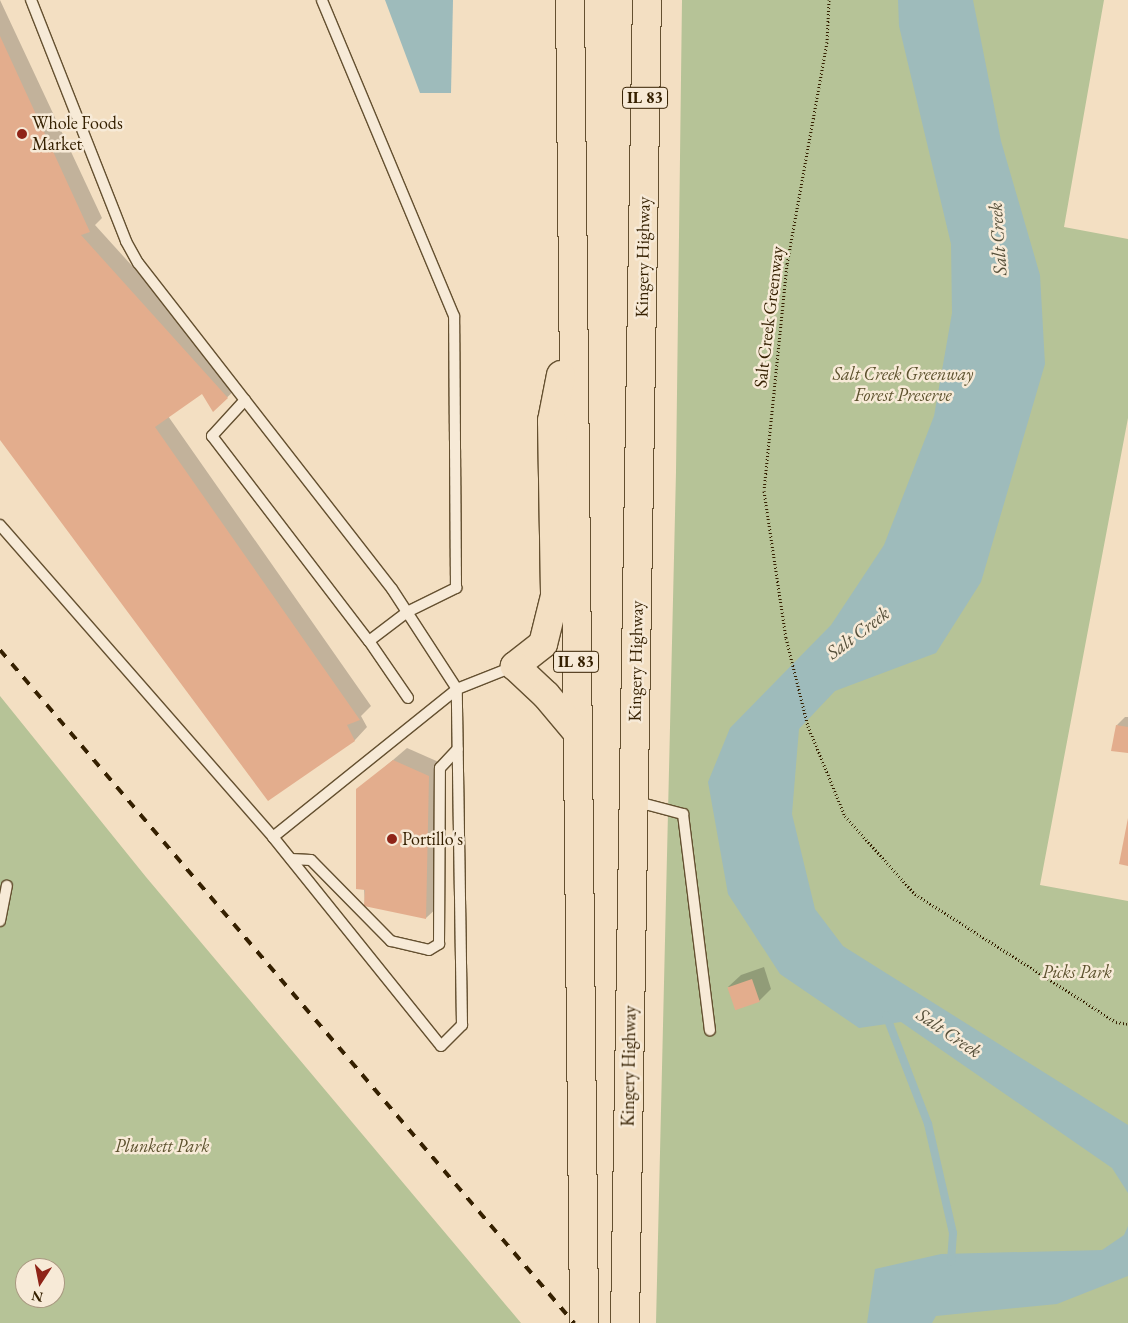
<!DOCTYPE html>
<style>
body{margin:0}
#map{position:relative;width:1128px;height:1323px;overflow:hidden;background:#f3dfc2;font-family:"EB Garamond",serif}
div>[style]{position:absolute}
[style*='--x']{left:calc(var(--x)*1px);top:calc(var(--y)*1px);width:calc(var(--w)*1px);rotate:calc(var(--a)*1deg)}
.green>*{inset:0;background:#b6c397}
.water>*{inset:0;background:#9ebbbb}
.shadow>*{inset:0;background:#0003}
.stream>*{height:8px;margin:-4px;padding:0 4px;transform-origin:4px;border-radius:4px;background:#9ebbbb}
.building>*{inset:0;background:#e3ad8d;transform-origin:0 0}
.path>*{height:3px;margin-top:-1.5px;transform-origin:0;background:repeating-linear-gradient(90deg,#352000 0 1px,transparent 0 3.5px)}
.roads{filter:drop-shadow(1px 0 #645030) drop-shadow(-1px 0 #645030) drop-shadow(0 1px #645030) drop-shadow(0 -1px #645030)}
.lane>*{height:10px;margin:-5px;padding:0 5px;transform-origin:5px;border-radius:5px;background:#f7ead7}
.highway>*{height:28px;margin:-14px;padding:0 14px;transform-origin:14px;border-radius:14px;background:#f3dfc2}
.rail>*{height:4px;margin-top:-2px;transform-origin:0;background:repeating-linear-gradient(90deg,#352000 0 9px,transparent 0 18px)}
.dots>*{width:14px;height:14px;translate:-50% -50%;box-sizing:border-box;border:2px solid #f7ead7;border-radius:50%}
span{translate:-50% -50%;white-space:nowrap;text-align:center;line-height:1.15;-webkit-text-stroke:5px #f7ead7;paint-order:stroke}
.shield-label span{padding:1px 4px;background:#f7ead7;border:1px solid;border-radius:4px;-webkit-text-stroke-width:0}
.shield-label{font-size:16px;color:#352000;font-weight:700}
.poi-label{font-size:18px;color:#352000}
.left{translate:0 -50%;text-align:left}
.street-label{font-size:18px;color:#352000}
.park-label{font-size:18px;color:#5c512d;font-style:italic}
.water-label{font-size:19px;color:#544e38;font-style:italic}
.north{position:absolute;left:15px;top:1258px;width:50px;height:50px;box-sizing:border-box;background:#f7ead7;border:1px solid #a99981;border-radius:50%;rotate:191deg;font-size:14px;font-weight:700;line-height:20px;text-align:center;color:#352000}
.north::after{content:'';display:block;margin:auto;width:18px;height:22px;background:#8f2418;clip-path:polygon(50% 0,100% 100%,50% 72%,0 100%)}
</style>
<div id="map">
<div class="green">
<i style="clip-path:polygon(682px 0,1104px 0,1064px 227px,1128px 239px,1128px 418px,1040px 885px,1128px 901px,1128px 1323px,656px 1323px,676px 472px)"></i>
<i style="clip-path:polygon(evenodd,0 696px,146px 877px,521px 1323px,0 1323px,0 696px,25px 1268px,55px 1268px,55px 1298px,25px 1298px,25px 1268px)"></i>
</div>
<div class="water">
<i style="clip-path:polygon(385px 0,453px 0,451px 93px,420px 93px)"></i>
<i style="clip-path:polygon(898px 0,973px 0,1001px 141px,1040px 275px,1045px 364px,981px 582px,936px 653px,835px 691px,799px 729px,792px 814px,815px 909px,843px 946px,1128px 1125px,1128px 1193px,1112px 1168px,901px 1022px,859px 1028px,780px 974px,728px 894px,708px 782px,730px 728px,831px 625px,884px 545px,934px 416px,952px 313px,951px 244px,899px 26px)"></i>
<i style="clip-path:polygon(1128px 1226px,1128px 1276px,1057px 1304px,936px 1316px,932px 1323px,867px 1323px,875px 1269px,941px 1254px,1102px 1250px,1124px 1235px)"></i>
</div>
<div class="shadow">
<i style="clip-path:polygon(0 0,102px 218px,95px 225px,240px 385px,214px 410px,202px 393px,168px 416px,371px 706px,361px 716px,367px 727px,355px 740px,268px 799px,0 438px)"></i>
<i style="clip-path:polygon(1125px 717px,1128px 717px,1128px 752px,1117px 725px)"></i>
<i style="clip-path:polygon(407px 748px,441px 763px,439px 906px,426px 918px,365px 905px,358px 790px)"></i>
<i style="clip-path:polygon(764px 967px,771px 989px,759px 1001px,728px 987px,741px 975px)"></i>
</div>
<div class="stream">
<i style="--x:886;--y:1015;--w:117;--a:68.9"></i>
<i style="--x:928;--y:1124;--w:112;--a:77.1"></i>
<i style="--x:953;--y:1233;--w:29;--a:94"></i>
</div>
<div class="building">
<i style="clip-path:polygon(0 36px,90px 232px,81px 235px,228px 398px,213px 412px,202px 394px,155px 427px,360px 720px,347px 725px,355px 741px,268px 801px,0 440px)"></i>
<i style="clip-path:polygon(1116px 725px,1128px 727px,1128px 753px,1111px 751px)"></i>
<i style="clip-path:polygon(393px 760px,429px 776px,426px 919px,364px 906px,365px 890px,356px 889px,356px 789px)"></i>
<i style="clip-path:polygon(1128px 818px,1128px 866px,1119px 864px)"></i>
<i style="left:752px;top:979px;width:24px;height:26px;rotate:71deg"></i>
</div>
<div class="path">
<i style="--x:829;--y:0;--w:42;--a:92.7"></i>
<i style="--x:827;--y:42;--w:226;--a:100.2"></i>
<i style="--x:787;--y:264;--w:228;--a:95.8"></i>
<i style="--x:764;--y:491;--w:149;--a:81.5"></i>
<i style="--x:786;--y:638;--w:91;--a:76"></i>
<i style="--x:808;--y:726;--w:97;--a:67.7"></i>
<i style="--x:845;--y:816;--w:105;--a:48.1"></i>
<i style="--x:915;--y:894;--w:238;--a:32.5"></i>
<i style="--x:1116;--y:1022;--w:12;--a:9"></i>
</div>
<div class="roads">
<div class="lane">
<i style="--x:245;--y:400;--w:49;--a:132.5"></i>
<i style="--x:212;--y:436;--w:258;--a:52.6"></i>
<i style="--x:369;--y:641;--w:48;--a:-37.3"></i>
<i style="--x:407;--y:612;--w:55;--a:-26.1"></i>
<i style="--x:456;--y:588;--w:272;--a:-90.4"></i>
<i style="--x:454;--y:316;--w:342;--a:-112.7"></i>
<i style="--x:0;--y:525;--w:415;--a:48.8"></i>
<i style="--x:273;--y:837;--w:268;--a:51.2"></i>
<i style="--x:441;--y:1046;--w:30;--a:-45"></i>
<i style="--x:462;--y:1025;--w:336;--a:-90.9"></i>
<i style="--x:457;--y:689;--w:119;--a:-123"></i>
<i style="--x:392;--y:589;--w:413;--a:-127.9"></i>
<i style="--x:138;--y:263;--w:25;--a:-119"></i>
<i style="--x:126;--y:241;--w:259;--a:-111.5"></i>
<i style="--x:369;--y:641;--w:69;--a:55.6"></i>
<i style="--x:634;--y:801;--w:51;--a:14.9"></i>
<i style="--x:683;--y:814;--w:218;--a:82.9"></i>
<i style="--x:273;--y:837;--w:236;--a:-38.8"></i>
<i style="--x:457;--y:689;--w:62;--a:-21.6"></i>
<i style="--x:291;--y:859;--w:20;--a:3"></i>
<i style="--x:311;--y:860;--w:114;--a:45.4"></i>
<i style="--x:391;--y:941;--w:39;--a:13"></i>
<i style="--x:429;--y:950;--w:12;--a:-31"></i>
<i style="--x:439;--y:944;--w:176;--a:-89.7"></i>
<i style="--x:440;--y:768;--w:26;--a:-47"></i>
<i style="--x:0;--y:921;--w:36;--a:-79"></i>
</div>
<div class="highway">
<i style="--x:570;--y:0;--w:1323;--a:89.39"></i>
<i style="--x:561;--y:375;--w:47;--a:101.1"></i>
<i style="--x:552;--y:421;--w:175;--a:89"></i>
<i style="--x:555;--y:596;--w:49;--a:104"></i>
<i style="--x:543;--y:644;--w:36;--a:142"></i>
<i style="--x:515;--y:666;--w:42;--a:43.1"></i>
<i style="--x:546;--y:695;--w:48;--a:50"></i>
<i style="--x:625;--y:1323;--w:1323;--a:-89.05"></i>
</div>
</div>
<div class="rail">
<i style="--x:0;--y:650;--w:885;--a:49.54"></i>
</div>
<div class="dots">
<i style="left:22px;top:134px;background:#8f2418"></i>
<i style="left:392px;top:839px;background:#8f2418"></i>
</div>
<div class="shield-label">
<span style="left:645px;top:98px">IL 83</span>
<span style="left:576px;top:662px">IL 83</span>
</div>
<div class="poi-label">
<span class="left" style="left:32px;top:134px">Whole Foods<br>Market</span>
<span class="left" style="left:402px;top:839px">Portillo's</span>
</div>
<div class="street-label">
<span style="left:643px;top:257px;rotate:-89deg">Kingery Highway</span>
<span style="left:769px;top:317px;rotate:-83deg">Salt Creek Greenway</span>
<span style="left:636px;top:661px;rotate:-89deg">Kingery Highway</span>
<span style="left:629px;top:1066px;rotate:-89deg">Kingery Highway</span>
</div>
<div class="park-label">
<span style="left:903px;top:385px">Salt Creek Greenway<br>Forest Preserve</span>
<span style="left:1077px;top:972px">Picks Park</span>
<span style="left:162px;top:1146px">Plunkett Park</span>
</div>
<div class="water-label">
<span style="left:998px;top:239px;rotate:-94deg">Salt Creek</span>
<span style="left:858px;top:633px;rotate:-37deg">Salt Creek</span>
<span style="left:949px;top:1033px;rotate:34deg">Salt Creek</span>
</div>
<div class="north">N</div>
</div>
